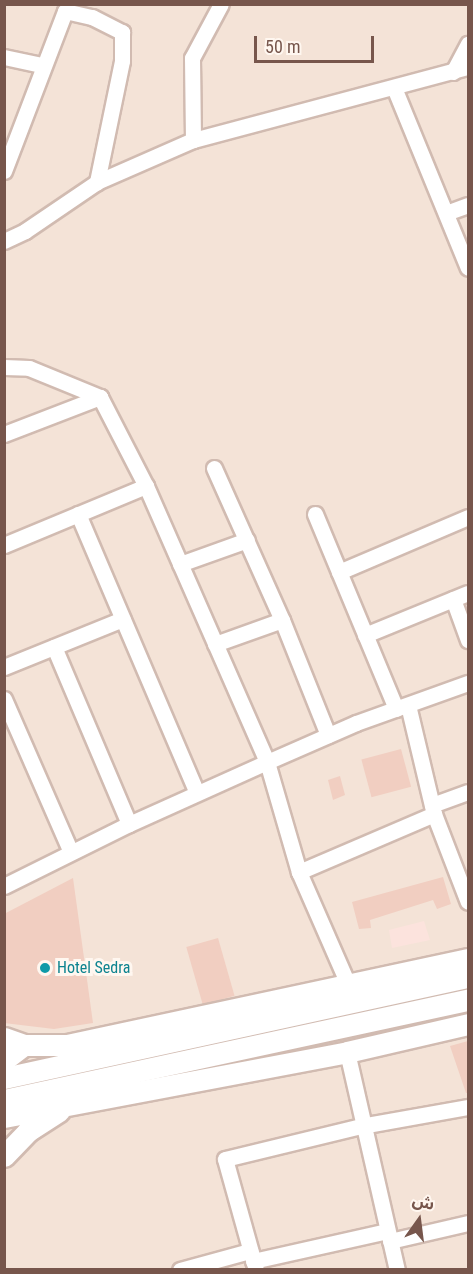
<!DOCTYPE html>
<meta charset="utf-8">
<style>
body{margin:0}
#map{position:relative;width:473px;height:1274px;overflow:hidden;background:#fcf2e9;font-family:"Roboto Condensed","Noto Sans Arabic",sans-serif}
div>[style]{position:absolute}
[style*='--x']{left:calc(var(--x)*1px);top:calc(var(--y)*1px);width:calc(var(--w)*1px);rotate:calc(var(--a)*1deg)}
.residential>*{inset:0;background:#f4e3d7;transform-origin:0 0}
.commercial>*{inset:0;background:#fce3dd}
.building>*{inset:0;background:#f1cec1;transform-origin:0 0}
.roads{filter:drop-shadow(2px 0 #d1bbb1) drop-shadow(-2px 0 #d1bbb1) drop-shadow(0 2px #d1bbb1) drop-shadow(0 -2px #d1bbb1)}
.minor>*{height:15px;margin:-7.5px;padding:0 7.5px;transform-origin:7.5px;border-radius:7.5px;background:#fff}
.secondary>*{height:21px;margin:-10.5px;padding:0 10.5px;transform-origin:10.5px;border-radius:10.5px;background:#fff}
.dots>*{width:16px;height:16px;translate:-50% -50%;box-sizing:border-box;border:3px solid #fff7f0;border-radius:50%}
span{translate:-50% -50%;white-space:nowrap;text-align:center;line-height:1.15;-webkit-text-stroke:6px #fff7f0;paint-order:stroke}
.culture-label{font-size:16px;color:#0d838f}
.left{translate:0 -50%;text-align:left}
.frame{position:absolute;inset:0;border:6px solid #77564c;pointer-events:none}
.north{position:absolute;left:389px;top:1190px;width:60px;height:60px;-webkit-text-stroke:4px #fff7f0;paint-order:stroke;rotate:14deg;font-size:16px;font-weight:700;line-height:24px;text-align:center;color:#77564c}
.north::after{content:'';display:block;margin:auto;width:21px;height:27px;background:#77564c;clip-path:polygon(50% 0,100% 100%,50% 72%,0 100%)}
.scale{position:absolute;left:254px;top:36px;width:120px;height:27px;box-sizing:border-box;border:3px solid #77564c;border-top:0;padding-left:8px;font-size:18px;line-height:21px;white-space:nowrap;color:#77564c;-webkit-text-stroke:4px #fff7f0;paint-order:stroke}
</style>
<div id="map">
<div class="residential">
<i style="left:5px;top:5px;width:463px;height:1265px"></i>
</div>
<div class="commercial">
<i style="clip-path:polygon(424px 921px,430px 940px,392px 948px,389px 930px)"></i>
</div>
<div class="building">
<i style="left:401px;top:749px;width:39px;height:41px;rotate:75deg"></i>
<i style="clip-path:polygon(340px 776px,345px 795px,333px 800px,328px 780px)"></i>
<i style="clip-path:polygon(443px 877px,451px 904px,437px 909px,433px 900px,370px 920px,371px 928px,359px 929px,352px 902px)"></i>
<i style="clip-path:polygon(73px 878px,93px 1023px,54px 1029px,4px 1023px,4px 914px)"></i>
<i style="left:218px;top:938px;width:60px;height:33px;rotate:74deg"></i>
<i style="clip-path:polygon(468px 1041px,468px 1093px,466px 1093px,450px 1046px)"></i>
</div>
<div class="roads">
<div class="minor">
<i style="--x:4;--y:57;--w:40;--a:12"></i>
<i style="--x:453;--y:72;--w:32;--a:-62"></i>
<i style="--x:395;--y:90;--w:192;--a:67.7"></i>
<i style="--x:193;--y:140;--w:82;--a:-90.7"></i>
<i style="--x:192;--y:58;--w:61;--a:-61.8"></i>
<i style="--x:4;--y:171;--w:171;--a:-69.1"></i>
<i style="--x:65;--y:11;--w:28;--a:13"></i>
<i style="--x:92;--y:17;--w:34;--a:27"></i>
<i style="--x:122;--y:32;--w:29;--a:90"></i>
<i style="--x:122;--y:61;--w:124;--a:101.7"></i>
<i style="--x:446;--y:213;--w:23;--a:-20"></i>
<i style="--x:4;--y:241;--w:23;--a:-25"></i>
<i style="--x:25;--y:231;--w:87;--a:-34.2"></i>
<i style="--x:97;--y:182;--w:105;--a:-23.6"></i>
<i style="--x:193;--y:140;--w:285;--a:-14.9"></i>
<i style="--x:4;--y:367;--w:25;--a:2"></i>
<i style="--x:29;--y:368;--w:77;--a:22.2"></i>
<i style="--x:4;--y:434;--w:103;--a:-21.1"></i>
<i style="--x:100;--y:397;--w:100;--a:62.7"></i>
<i style="--x:146;--y:486;--w:301;--a:66.3"></i>
<i style="--x:267;--y:762;--w:115;--a:73.8"></i>
<i style="--x:299;--y:872;--w:122;--a:66.4"></i>
<i style="--x:214;--y:468;--w:167;--a:65.9"></i>
<i style="--x:78;--y:514;--w:303;--a:66.9"></i>
<i style="--x:315;--y:514;--w:211;--a:67.4"></i>
<i style="--x:4;--y:545;--w:154;--a:-22.6"></i>
<i style="--x:180;--y:564;--w:71;--a:-19.7"></i>
<i style="--x:339;--y:572;--w:140;--a:-23.1"></i>
<i style="--x:453;--y:599;--w:44;--a:69.9"></i>
<i style="--x:365;--y:635;--w:111;--a:-22.2"></i>
<i style="--x:215;--y:644;--w:71;--a:-19.7"></i>
<i style="--x:282;--y:620;--w:124;--a:68.2"></i>
<i style="--x:54;--y:647;--w:192;--a:67"></i>
<i style="--x:4;--y:667;--w:128;--a:-22"></i>
<i style="--x:4;--y:699;--w:167;--a:66.4"></i>
<i style="--x:408;--y:705;--w:112;--a:76.6"></i>
<i style="--x:434;--y:814;--w:94;--a:68.9"></i>
<i style="--x:432;--y:805;--w:38;--a:-20"></i>
<i style="--x:299;--y:872;--w:147;--a:-23.2"></i>
<i style="--x:4;--y:886;--w:140;--a:-26.4"></i>
<i style="--x:129;--y:824;--w:151;--a:-24.2"></i>
<i style="--x:267;--y:762;--w:97;--a:-23.7"></i>
<i style="--x:356;--y:723;--w:119;--a:-19.7"></i>
<i style="--x:347;--y:1052;--w:224;--a:77.1"></i>
<i style="--x:390;--y:1241;--w:80;--a:-13"></i>
<i style="--x:253;--y:1261;--w:137;--a:-12.6"></i>
<i style="--x:180;--y:1270;--w:73;--a:-15.2"></i>
<i style="--x:256;--y:1270;--w:115;--a:-105.6"></i>
<i style="--x:225;--y:1159;--w:140;--a:-13.6"></i>
<i style="--x:361;--y:1126;--w:109;--a:-10.1"></i>
</div>
<div class="secondary">
<i style="--x:4;--y:1038;--w:21;--a:19"></i>
<i style="--x:24;--y:1045;--w:43;--a:0"></i>
<i style="--x:67;--y:1045;--w:410;--a:-12.1"></i>
<i style="--x:4;--y:1060;--w:25;--a:-37"></i>
<i style="--x:4;--y:1078;--w:475;--a:-12.3"></i>
<i style="--x:4;--y:1100;--w:475;--a:-12.2"></i>
<i style="--x:4;--y:1117;--w:349;--a:-10.7"></i>
<i style="--x:347;--y:1052;--w:124;--a:-13"></i>
<i style="--x:4;--y:1156;--w:35;--a:-46"></i>
<i style="--x:28;--y:1131;--w:37;--a:-33"></i>
</div>
</div>
<div class="dots">
<i style="left:45px;top:968px;background:#0f9aa8"></i>
</div>
<div class="culture-label">
<span class="left" style="left:57px;top:968px">Hotel Sedra</span>
</div>
<div class="frame"></div>
<div class="north">ش</div>
<div class="scale">50 m</div>
</div>
